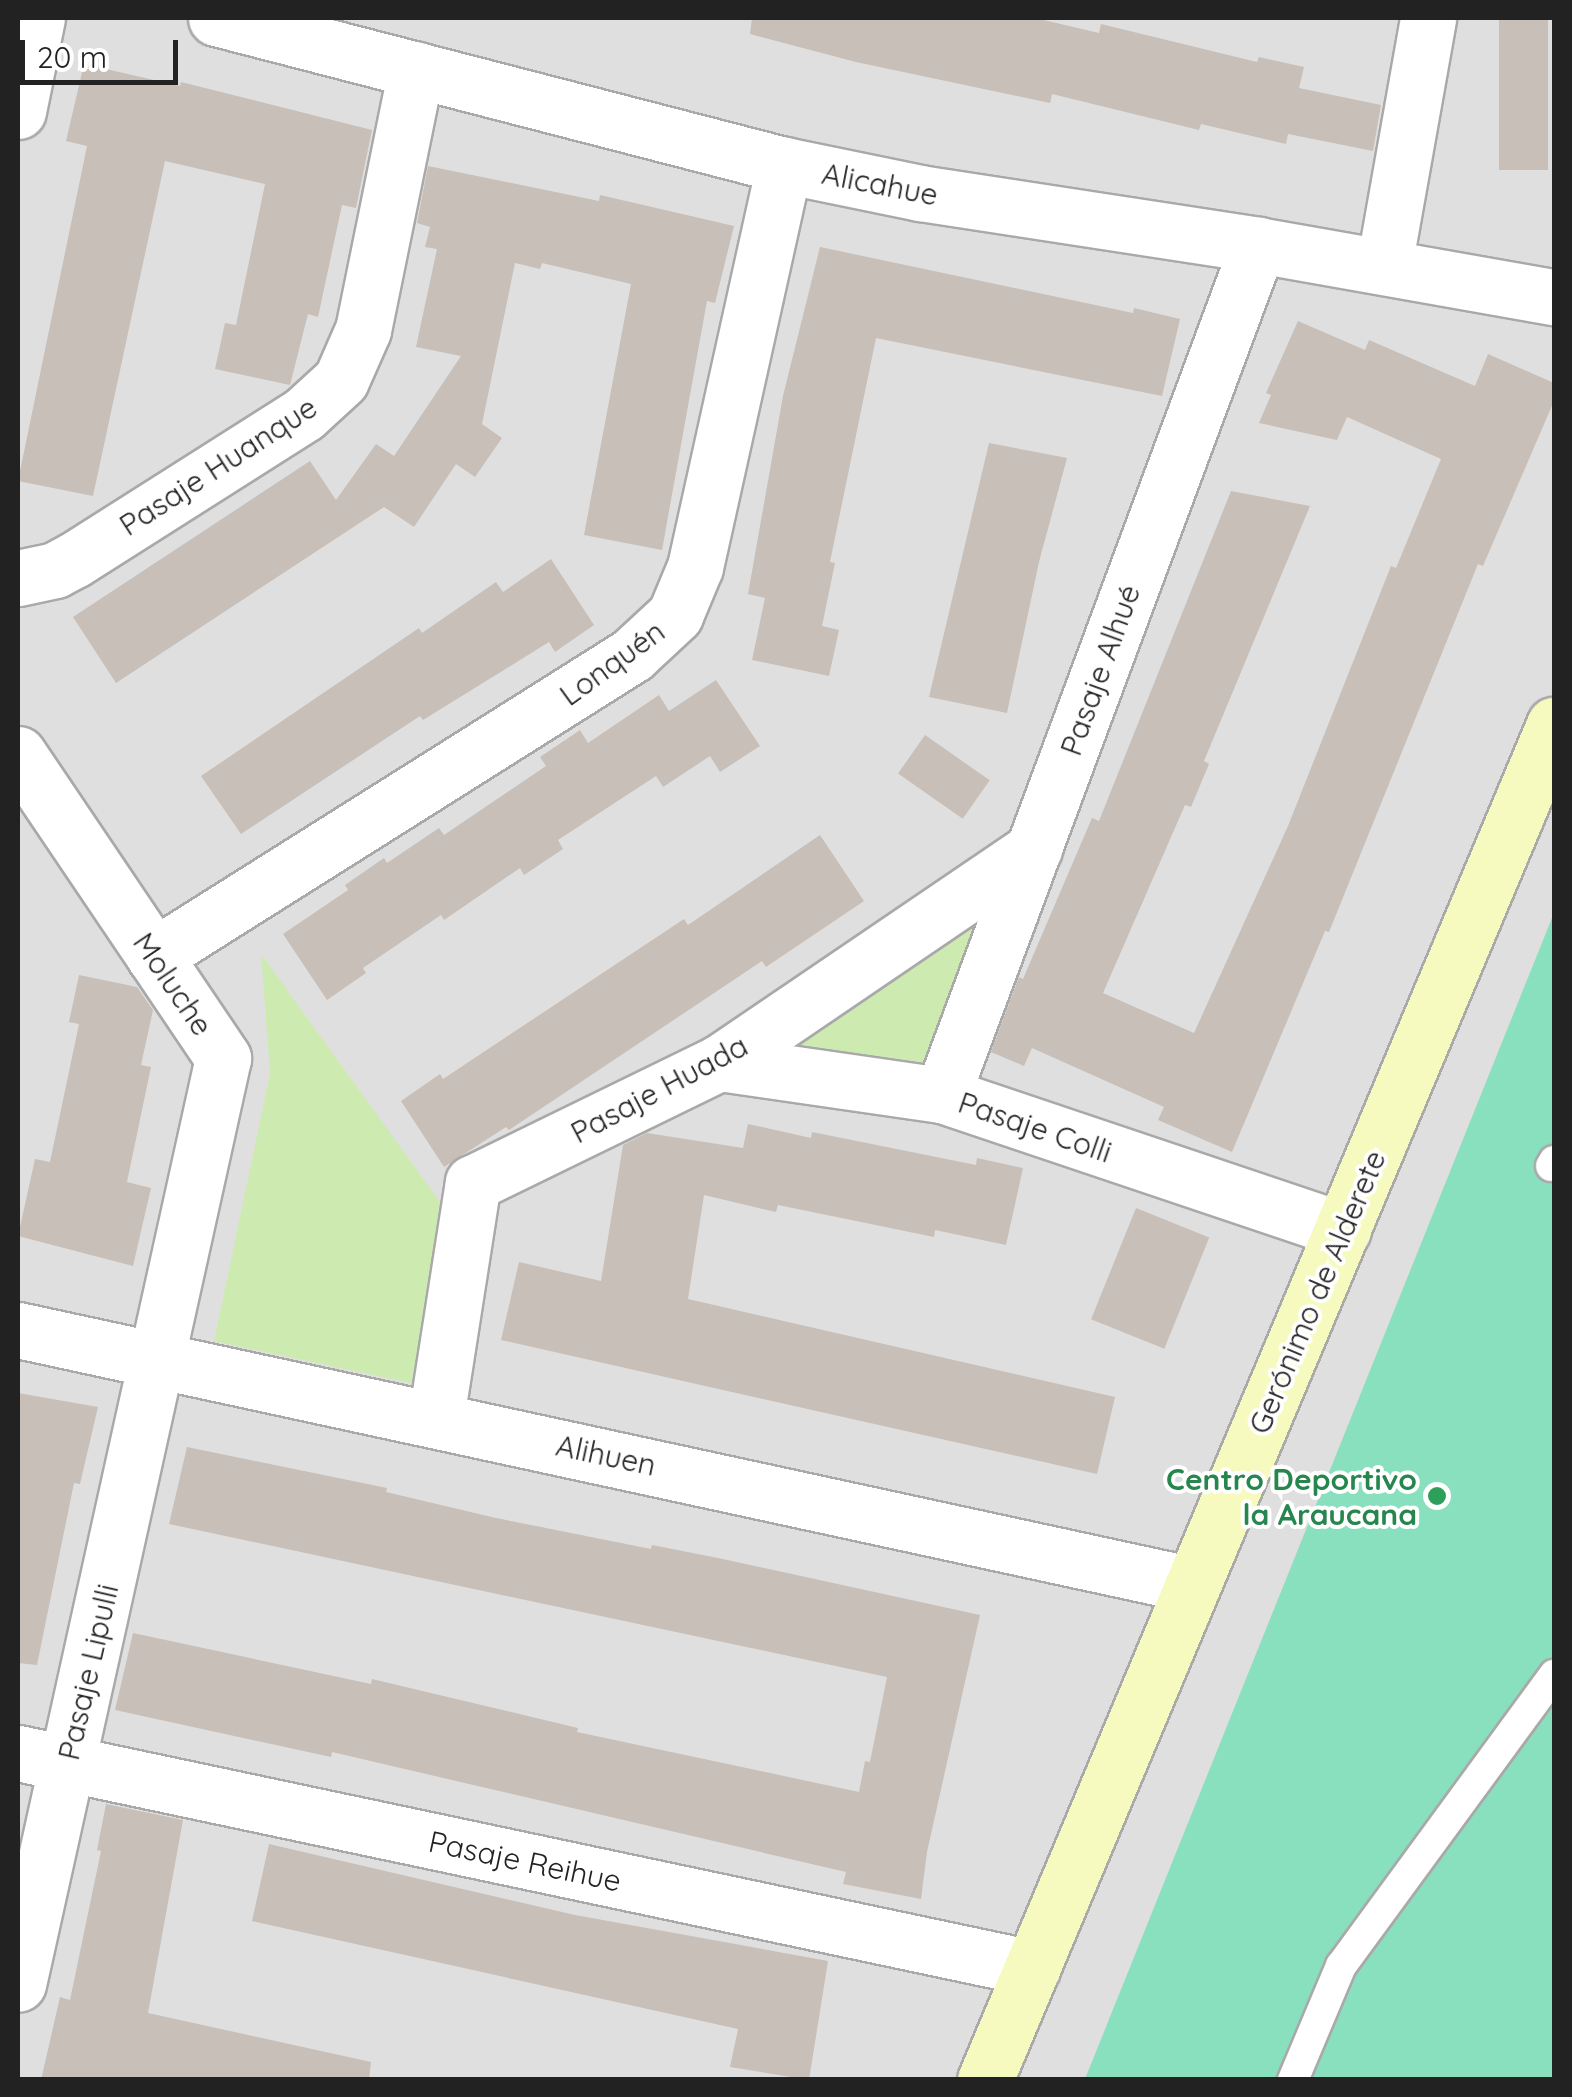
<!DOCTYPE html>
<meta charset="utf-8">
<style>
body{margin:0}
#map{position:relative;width:1572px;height:2097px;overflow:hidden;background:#f2efe9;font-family:Quicksand,sans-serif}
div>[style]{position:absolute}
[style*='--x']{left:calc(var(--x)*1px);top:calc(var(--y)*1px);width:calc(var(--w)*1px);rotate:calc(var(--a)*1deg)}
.residential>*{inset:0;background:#e0dfdf;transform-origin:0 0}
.grass>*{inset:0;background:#cdebb0}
.pitch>*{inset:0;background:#88e0be}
.building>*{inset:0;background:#c7bfb8;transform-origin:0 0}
.roads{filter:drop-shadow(2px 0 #a9a9a9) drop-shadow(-2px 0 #a9a9a9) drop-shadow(0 2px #a9a9a9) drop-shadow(0 -2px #a9a9a9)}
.lane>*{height:30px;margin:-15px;padding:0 15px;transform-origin:15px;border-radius:15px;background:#fff}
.street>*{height:55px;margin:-27.5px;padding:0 27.5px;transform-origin:27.5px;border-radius:27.5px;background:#fff}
.secondary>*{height:55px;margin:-27.5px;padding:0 27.5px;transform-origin:27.5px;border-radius:27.5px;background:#f7fabf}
.dots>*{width:28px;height:28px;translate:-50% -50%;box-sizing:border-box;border:5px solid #fff;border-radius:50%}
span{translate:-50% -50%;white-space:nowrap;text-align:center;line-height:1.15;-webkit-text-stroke:8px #fff;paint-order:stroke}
.street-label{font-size:30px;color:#222}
.leisure-label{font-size:30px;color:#27864d;font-weight:700}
.right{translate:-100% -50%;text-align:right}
.frame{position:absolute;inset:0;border:20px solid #222;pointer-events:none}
.scale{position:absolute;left:20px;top:40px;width:158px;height:45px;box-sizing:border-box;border:5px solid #222;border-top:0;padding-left:12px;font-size:30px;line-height:35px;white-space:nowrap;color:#222;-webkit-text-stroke:8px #fff;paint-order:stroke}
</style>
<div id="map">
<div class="residential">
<i style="left:18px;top:18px;width:1536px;height:2061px"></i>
</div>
<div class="grass">
<i style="clip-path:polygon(982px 910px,922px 1064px,778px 1048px)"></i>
<i style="clip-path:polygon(261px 954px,451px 1217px,416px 1384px,214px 1341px,270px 1073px)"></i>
</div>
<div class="pitch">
<i style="clip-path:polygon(1554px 913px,1554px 2079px,1085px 2079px)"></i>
</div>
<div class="building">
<i style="clip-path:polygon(752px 18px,1035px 18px,1099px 33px,1101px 24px,1257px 62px,1259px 57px,1304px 67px,1299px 88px,1381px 105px,1373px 151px,1288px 134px,1286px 144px,1201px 124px,1199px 130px,1052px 94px,1050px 103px,856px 62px,750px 34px)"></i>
<i style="left:1499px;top:18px;width:49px;height:152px"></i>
<i style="clip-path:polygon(84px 64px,180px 86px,181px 82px,372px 130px,356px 208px,342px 205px,318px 317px,308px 314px,290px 385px,215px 369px,225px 323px,236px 325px,265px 184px,165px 161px,93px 496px,18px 481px,87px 146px,66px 141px)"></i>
<i style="clip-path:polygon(428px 166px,599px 201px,600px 195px,734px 226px,715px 303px,707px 301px,662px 550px,584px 535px,631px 284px,542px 263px,540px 269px,515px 263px,482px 424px,502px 438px,475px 477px,456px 464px,414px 527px,384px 507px,116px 683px,73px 617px,310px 461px,336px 500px,376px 444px,394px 456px,461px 356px,416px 347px,437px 249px,425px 247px,430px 227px,417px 223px)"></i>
<i style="clip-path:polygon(820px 247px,1133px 313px,1134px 308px,1180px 319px,1162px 396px,876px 338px,830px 562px,835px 563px,822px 626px,839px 630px,829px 676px,752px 660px,765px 598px,748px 594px,783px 396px)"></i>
<i style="clip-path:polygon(1298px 321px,1365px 350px,1369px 340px,1475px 386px,1488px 354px,1554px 383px,1554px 401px,1483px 566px,1478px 564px,1329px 932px,1325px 931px,1232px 1152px,1158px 1120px,1164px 1107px,1032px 1048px,1024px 1066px,991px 1052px,1019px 977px,1023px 979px,1092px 818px,1099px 821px,1231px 491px,1310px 506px,1204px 761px,1209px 764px,1191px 807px,1185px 805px,1103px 993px,1194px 1033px,1288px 826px,1391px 566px,1396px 568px,1441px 459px,1347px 417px,1337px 440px,1259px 423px,1271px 395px,1266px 393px)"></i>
<i style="clip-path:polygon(989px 443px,1067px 458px,1039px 562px,1007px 713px,929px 697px)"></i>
<i style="clip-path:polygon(551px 559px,594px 625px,555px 652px,549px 642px,423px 720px,420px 716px,241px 834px,201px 776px,419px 628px,422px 633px,496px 582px,503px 592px)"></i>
<i style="clip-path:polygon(716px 680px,760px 746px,720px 772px,710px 756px,663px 787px,656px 776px,558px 840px,563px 849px,524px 875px,520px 868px,444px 920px,441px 915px,363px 968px,366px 973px,327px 1000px,283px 934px,348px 890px,345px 885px,384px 858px,387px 863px,439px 828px,444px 835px,546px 766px,540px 757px,580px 730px,588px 743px,659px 695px,669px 711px)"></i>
<i style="left:925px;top:735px;width:79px;height:47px;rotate:35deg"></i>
<i style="clip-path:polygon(820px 835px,864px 901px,766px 967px,762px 961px,509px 1130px,506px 1127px,444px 1167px,401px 1101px,440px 1074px,443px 1079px,684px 919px,688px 925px)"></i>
<i style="clip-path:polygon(79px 975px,137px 987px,153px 1010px,141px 1065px,151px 1067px,127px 1182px,151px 1188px,133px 1266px,18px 1236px,35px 1159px,50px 1162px,79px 1024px,69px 1022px)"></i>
<i style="clip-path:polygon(748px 1124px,811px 1138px,812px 1132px,976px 1165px,977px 1158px,1023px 1168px,1006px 1245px,935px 1230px,934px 1237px,778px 1205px,776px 1212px,704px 1195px,688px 1299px,1115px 1397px,1097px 1474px,501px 1340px,519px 1262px,601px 1281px,623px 1145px,647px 1133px,743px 1148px)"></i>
<i style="left:1136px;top:1208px;width:79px;height:120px;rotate:22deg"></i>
<i style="clip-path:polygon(18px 1393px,98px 1407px,80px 1484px,74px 1483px,37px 1665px,18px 1663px)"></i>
<i style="clip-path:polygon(187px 1447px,387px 1488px,386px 1492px,496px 1518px,651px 1549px,652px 1545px,718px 1558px,980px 1615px,927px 1852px,921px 1899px,843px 1884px,846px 1872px,332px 1752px,331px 1757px,115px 1710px,133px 1633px,371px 1684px,372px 1679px,578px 1728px,577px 1732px,859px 1792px,865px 1761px,870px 1762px,887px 1677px,169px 1524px)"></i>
<i style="clip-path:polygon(106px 1804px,183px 1820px,148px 2013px,371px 2062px,369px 2080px,41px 2080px,60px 1997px,70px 2000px,101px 1851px,97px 1850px)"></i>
<i style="clip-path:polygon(269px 1844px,575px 1915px,828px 1961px,809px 2080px,730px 2067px,738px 2029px,252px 1921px)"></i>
</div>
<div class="roads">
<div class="lane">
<i style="--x:1551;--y:1166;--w:6;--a:-59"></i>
<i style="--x:1293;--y:2080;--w:124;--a:-67.2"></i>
<i style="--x:1341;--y:1966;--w:361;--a:-53.8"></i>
</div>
<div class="street">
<i style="--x:216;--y:18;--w:587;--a:14.51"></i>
<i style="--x:784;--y:165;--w:139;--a:11.6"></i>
<i style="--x:920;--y:193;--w:342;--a:8.7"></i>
<i style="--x:1258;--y:245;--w:301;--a:10"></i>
<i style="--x:18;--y:111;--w:95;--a:-78.5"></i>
<i style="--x:1384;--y:266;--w:252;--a:-79.9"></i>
<i style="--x:18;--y:578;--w:38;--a:-12"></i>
<i style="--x:55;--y:570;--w:21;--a:-28"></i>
<i style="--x:74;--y:560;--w:272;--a:-32.4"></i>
<i style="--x:304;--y:414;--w:50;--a:-42.6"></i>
<i style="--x:341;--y:380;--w:55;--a:-66.3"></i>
<i style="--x:363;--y:330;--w:266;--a:-78.5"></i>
<i style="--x:18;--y:754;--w:367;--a:56"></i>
<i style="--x:223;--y:1058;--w:948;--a:102.48"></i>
<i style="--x:154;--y:956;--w:565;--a:-32.2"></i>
<i style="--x:632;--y:655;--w:59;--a:-42.9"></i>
<i style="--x:675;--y:615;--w:52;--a:-67.4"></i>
<i style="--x:695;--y:567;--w:412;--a:-77.5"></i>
<i style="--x:719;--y:1063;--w:225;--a:8.2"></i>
<i style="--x:942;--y:1095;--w:423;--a:18.6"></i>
<i style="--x:942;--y:1095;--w:907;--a:-69.61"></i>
<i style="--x:18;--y:1330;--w:1202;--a:12.24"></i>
<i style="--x:436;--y:1418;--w:238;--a:-81.1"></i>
<i style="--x:473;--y:1183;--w:274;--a:-26"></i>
<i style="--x:719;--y:1063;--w:381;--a:-34.2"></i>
<i style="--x:18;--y:1753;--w:1037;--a:11.97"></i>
</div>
<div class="secondary">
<i style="--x:985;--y:2080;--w:1470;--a:-67.22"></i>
</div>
</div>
<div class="dots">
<i style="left:1437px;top:1496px;background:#2e9e5b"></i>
</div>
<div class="street-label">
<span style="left:880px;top:184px;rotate:11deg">Alicahue</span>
<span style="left:218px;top:466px;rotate:-33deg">Pasaje Huanque</span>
<span style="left:612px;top:663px;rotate:-36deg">Lonquén</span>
<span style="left:1100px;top:670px;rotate:-70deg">Pasaje Alhué</span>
<span style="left:173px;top:984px;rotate:56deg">Moluche</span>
<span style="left:659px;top:1089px;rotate:-28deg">Pasaje Huada</span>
<span style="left:1035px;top:1127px;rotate:19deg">Pasaje Colli</span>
<span style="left:1317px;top:1292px;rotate:-67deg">Gerónimo de Alderete</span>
<span style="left:606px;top:1455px;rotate:12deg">Alihuen</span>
<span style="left:88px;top:1672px;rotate:-77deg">Pasaje Lipulli</span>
<span style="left:525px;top:1861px;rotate:12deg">Pasaje Reihue</span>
</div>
<div class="leisure-label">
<span class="right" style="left:1417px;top:1496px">Centro Deportivo<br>la Araucana</span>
</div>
<div class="frame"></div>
<div class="scale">20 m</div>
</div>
